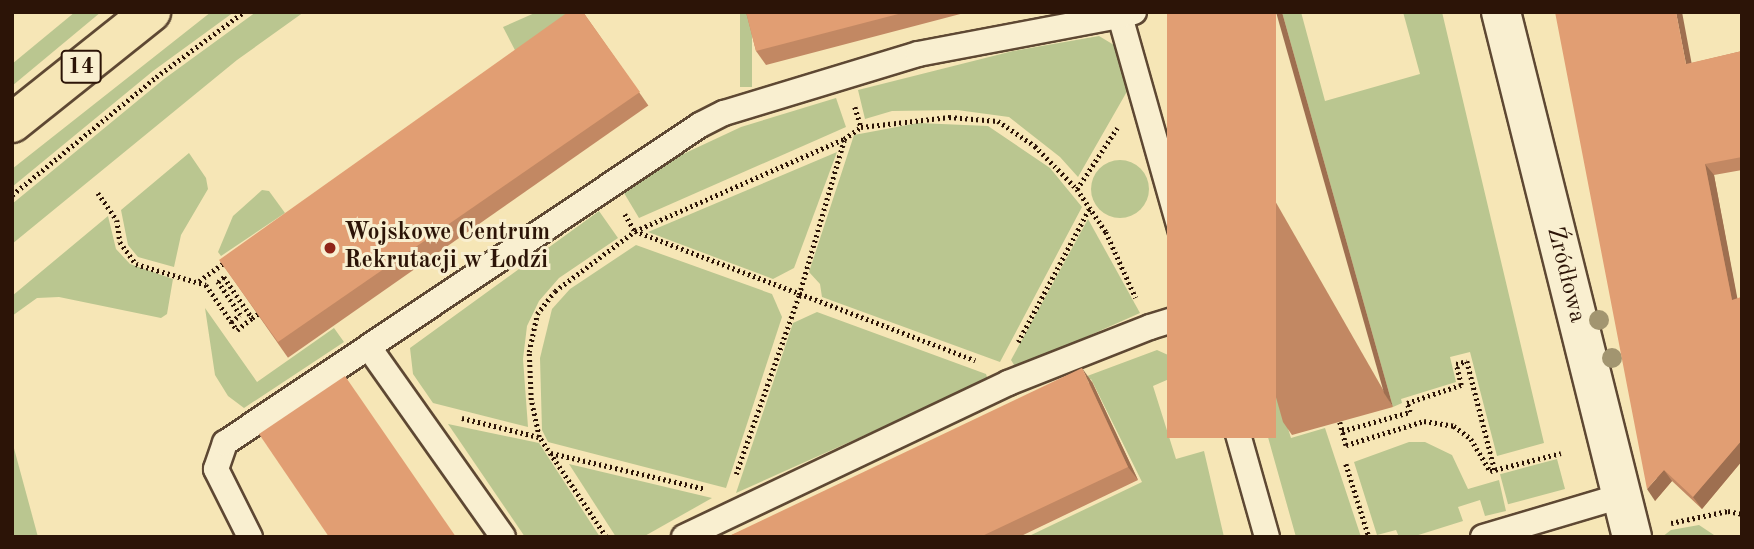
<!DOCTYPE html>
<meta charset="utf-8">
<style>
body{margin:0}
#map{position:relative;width:1754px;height:549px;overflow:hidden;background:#f6e6b6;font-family:"Old Standard TT",serif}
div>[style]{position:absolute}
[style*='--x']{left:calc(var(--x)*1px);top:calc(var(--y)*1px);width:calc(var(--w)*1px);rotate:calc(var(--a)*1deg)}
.green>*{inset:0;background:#bac690;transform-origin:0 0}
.round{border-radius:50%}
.path>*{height:4.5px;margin-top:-2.25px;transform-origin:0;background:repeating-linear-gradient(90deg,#2c1407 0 2px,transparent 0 5.5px)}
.roads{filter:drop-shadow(2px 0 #5e4833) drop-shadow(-2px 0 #5e4833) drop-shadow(0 2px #5e4833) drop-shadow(0 -2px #5e4833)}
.lane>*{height:24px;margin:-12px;padding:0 12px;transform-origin:12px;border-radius:12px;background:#f9efd0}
.secondary>*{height:38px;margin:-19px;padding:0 19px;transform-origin:19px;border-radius:19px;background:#f9efd0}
.primary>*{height:38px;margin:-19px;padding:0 19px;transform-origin:19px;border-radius:19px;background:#f6e6b6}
.trees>*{width:20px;height:20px;margin:-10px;border-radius:50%;background:#a29570}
.wall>*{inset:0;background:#c28863;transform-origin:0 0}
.shaded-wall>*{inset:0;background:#9e6f50}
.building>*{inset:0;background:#e19e73;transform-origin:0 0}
.dots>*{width:19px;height:19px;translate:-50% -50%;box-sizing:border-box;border:4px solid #f9efd0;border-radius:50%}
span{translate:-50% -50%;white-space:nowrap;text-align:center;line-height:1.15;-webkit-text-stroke:6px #f9efd0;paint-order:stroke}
.shield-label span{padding:2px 5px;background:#f9efd0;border:2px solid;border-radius:5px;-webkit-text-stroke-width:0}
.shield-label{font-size:23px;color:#2c1407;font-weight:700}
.poi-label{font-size:24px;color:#2c1407;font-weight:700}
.left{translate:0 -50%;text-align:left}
.street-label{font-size:24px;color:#2c1407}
.frame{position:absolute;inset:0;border:14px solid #2c1407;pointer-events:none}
</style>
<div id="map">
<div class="green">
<i style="clip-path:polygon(75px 12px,101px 12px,12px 86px,12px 64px)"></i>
<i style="clip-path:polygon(211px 12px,234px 12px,153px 71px,12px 187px,12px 169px)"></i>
<i style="clip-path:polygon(256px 12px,304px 12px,237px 60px,12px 244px,12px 204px,164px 79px)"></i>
<i style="clip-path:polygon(537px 12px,580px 12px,517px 54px,503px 27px)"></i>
<i style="left:740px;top:12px;width:12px;height:75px"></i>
<i style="clip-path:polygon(1282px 12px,1301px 12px,1325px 101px,1420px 74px,1403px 12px,1442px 12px,1544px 443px,1497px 456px,1470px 352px,1450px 357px,1456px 382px,1401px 399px,1402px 403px,1393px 407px)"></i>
<i style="clip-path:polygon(1099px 36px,1119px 48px,1129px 88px,1078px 177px,1060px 157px,1009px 117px,957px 110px,892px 111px,865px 119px,858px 90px,1013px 51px)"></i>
<i style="clip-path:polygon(836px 98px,846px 127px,812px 142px,639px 218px,624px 193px,679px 156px,741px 127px)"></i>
<i style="clip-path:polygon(918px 123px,988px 126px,1050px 168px,1082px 207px,1000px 362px,822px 297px,820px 284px,809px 272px,854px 135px)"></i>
<i style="clip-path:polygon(837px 152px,794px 268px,773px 279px,648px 232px)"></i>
<i style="clip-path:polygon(189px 153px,206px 178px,208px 189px,181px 235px,174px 267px,138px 257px,128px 245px,121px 210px)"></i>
<i class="round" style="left:1091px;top:160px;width:58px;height:58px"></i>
<i style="clip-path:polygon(262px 190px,269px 191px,285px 213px,221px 256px,218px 252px,233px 216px)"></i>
<i style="clip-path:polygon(599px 211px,618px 238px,559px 278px,539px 301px,527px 326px,523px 359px,528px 427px,433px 403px,413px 374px,410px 348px)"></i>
<i style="clip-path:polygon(108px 216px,116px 249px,130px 264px,173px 279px,167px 314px,161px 318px,59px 297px,37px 298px,12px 316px,12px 296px)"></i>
<i style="clip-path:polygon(1088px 219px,1140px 313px,1016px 368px,1011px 360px)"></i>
<i style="clip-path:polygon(636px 245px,772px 294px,782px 317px,726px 488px,548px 442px,542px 430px,540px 358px,552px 309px,570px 289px)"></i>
<i style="clip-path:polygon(205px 308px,257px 382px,334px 328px,344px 342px,244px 408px,228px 396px,215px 375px)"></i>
<i style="clip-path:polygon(817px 312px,986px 374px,988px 380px,736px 493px,793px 323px)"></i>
<i style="clip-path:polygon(1157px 350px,1177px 359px,1183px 373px,1153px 386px,1176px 459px,1204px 451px,1224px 537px,1027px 537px,1142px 482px,1091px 379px,1031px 406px,1031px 397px)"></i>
<i style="clip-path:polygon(1272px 378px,1291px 438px,1325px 428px,1361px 537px,1296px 537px,1253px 384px)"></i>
<i style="clip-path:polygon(448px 424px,539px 443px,600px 537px,525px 537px)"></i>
<i style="clip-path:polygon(12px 441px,38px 537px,12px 537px)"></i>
<i style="clip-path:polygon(1409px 442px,1425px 442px,1452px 455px,1468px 489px,1499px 480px,1506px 511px,1485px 516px,1480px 500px,1458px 507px,1463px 521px,1412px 537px,1399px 537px,1396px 530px,1377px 535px,1354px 462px)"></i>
<i style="left:1557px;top:459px;width:31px;height:59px;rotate:75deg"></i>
<i style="clip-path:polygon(569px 464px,712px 498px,643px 537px,616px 537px)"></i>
<i style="clip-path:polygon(1699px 525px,1717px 537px,1662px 537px,1671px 530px)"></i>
</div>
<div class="path">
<i style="--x:855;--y:107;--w:21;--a:73"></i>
<i style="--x:1077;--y:189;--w:73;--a:-56.7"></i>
<i style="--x:98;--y:193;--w:33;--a:55"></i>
<i style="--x:117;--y:220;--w:22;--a:82"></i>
<i style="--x:120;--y:242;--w:27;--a:54"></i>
<i style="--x:136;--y:264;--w:73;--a:16.7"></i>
<i style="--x:206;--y:285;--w:55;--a:55.4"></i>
<i style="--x:237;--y:330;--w:19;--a:-39"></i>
<i style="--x:12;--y:195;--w:186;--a:-39.3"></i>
<i style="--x:156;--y:77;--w:109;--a:-36.5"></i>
<i style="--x:625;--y:214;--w:20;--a:60"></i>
<i style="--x:635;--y:231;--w:364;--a:20.8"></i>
<i style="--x:199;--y:281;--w:32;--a:-36"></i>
<i style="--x:231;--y:322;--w:11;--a:-38"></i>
<i style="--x:240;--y:315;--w:40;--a:-124"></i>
<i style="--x:218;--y:282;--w:8;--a:-40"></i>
<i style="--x:224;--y:277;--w:50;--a:55.7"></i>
<i style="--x:252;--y:318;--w:7;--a:-34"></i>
<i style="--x:1018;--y:342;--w:153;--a:-61.9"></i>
<i style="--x:462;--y:418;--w:79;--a:13.9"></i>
<i style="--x:1340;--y:422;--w:24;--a:75"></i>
<i style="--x:1346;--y:445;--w:82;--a:-17.1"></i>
<i style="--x:1424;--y:421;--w:30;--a:9"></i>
<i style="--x:1454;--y:426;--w:21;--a:37"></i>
<i style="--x:1471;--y:439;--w:37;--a:59"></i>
<i style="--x:1490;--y:471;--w:73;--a:-14.2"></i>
<i style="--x:1342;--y:431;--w:71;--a:-15.6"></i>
<i style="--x:1410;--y:412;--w:9;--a:-108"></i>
<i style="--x:1407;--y:403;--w:57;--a:-18.4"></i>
<i style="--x:1461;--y:385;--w:22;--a:-103"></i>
<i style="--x:1456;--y:364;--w:11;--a:-15"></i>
<i style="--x:1467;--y:361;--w:114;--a:75.7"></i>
<i style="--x:551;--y:453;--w:159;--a:13.1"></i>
<i style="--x:1346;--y:464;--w:77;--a:72.5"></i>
<i style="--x:736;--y:474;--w:190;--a:-70.6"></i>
<i style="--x:799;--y:295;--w:161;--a:-73.8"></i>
<i style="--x:1671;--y:523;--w:58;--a:-11.9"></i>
<i style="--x:1728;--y:511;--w:14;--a:12"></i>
<i style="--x:606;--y:537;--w:120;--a:-123.8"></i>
<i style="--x:539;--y:437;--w:38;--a:-102"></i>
<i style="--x:531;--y:400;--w:48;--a:-92.4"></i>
<i style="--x:529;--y:352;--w:39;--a:-78"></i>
<i style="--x:537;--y:314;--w:29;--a:-52"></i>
<i style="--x:555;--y:291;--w:100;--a:-36.9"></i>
<i style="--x:635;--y:231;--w:228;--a:-23.8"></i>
<i style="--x:844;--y:139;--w:21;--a:-35"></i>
<i style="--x:861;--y:127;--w:89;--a:-6.5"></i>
<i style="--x:949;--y:117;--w:49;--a:4.7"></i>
<i style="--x:998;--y:121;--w:45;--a:34"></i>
<i style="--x:1035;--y:146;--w:60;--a:45.7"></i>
<i style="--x:1077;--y:189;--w:52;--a:56"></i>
<i style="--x:1106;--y:232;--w:72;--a:65.6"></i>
</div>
<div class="roads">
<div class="lane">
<i style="--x:1134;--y:12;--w:15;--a:164"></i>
<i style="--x:1120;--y:16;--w:541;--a:74.24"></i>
<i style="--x:370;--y:349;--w:230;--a:54.7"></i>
<i style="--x:250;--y:537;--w:76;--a:-116.6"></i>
<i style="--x:216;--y:469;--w:28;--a:-71"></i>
<i style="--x:225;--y:443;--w:572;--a:-33.8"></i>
<i style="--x:700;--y:125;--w:27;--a:-27"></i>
<i style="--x:724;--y:113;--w:203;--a:-16.9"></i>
<i style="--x:918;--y:54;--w:206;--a:-10.7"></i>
<i style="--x:684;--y:537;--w:359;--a:-25.4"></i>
<i style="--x:1008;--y:383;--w:153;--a:-21.5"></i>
<i style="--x:1150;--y:327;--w:58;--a:-17.2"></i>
<i style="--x:1483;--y:537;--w:144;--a:-16.5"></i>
</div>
<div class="secondary">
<i style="--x:1501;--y:12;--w:541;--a:75.99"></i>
</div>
<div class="primary">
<i style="--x:12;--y:123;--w:178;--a:-38.6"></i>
</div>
</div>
<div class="trees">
<i style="left:1599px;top:320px"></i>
<i style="left:1612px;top:358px"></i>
</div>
<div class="wall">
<i style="left:583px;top:12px;width:114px;height:440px;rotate:55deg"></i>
<i style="clip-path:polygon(746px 12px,968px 12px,766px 65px,756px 51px)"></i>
<i style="clip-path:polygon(1167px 12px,1393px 407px,1292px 435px,1283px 422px)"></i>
<i style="clip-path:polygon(1742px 51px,1742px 170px,1714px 175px,1737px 299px,1742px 298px,1742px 461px,1702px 509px,1672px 481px,1655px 501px,1692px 63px)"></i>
<i style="clip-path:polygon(1092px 382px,1138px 480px,1019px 537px,727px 537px)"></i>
</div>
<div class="shaded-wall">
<i style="clip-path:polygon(1276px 12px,1282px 12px,1393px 407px,1384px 393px)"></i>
<i style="clip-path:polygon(1676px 12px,1682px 12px,1694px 76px,1686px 64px)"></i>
<i style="clip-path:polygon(1705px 164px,1714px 175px,1740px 312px,1732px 300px)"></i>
<i style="clip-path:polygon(1082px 368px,1092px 382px,1138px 480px,1128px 467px)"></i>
<i style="clip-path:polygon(1742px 440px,1742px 461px,1702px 509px,1693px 497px)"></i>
<i style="clip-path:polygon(1664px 470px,1672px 481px,1655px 501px,1647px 489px)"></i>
</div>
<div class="building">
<i style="clip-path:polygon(568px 12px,583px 12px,640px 92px,278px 342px,219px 260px)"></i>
<i style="clip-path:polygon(746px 12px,906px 12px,756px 51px)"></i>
<i style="left:1167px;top:12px;width:109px;height:426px"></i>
<i style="clip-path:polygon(1555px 12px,1676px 12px,1686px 64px,1742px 51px,1742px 157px,1705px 164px,1732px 300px,1741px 297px,1742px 300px,1742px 440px,1693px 497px,1664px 470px,1647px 489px)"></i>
<i style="clip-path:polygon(1082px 368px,1128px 467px,980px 537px,727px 537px)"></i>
<i style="clip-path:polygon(345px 376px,456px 537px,329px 537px,259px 434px)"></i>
</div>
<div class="dots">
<i style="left:330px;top:248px;background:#8f2418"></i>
</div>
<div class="shield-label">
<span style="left:81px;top:67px">14</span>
</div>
<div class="poi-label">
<span class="left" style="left:344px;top:248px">Wojskowe Centrum<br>Rekrutacji w Łodzi</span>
</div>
<div class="street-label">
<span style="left:1565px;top:275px;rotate:76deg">Źródłowa</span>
</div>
<div class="frame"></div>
</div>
